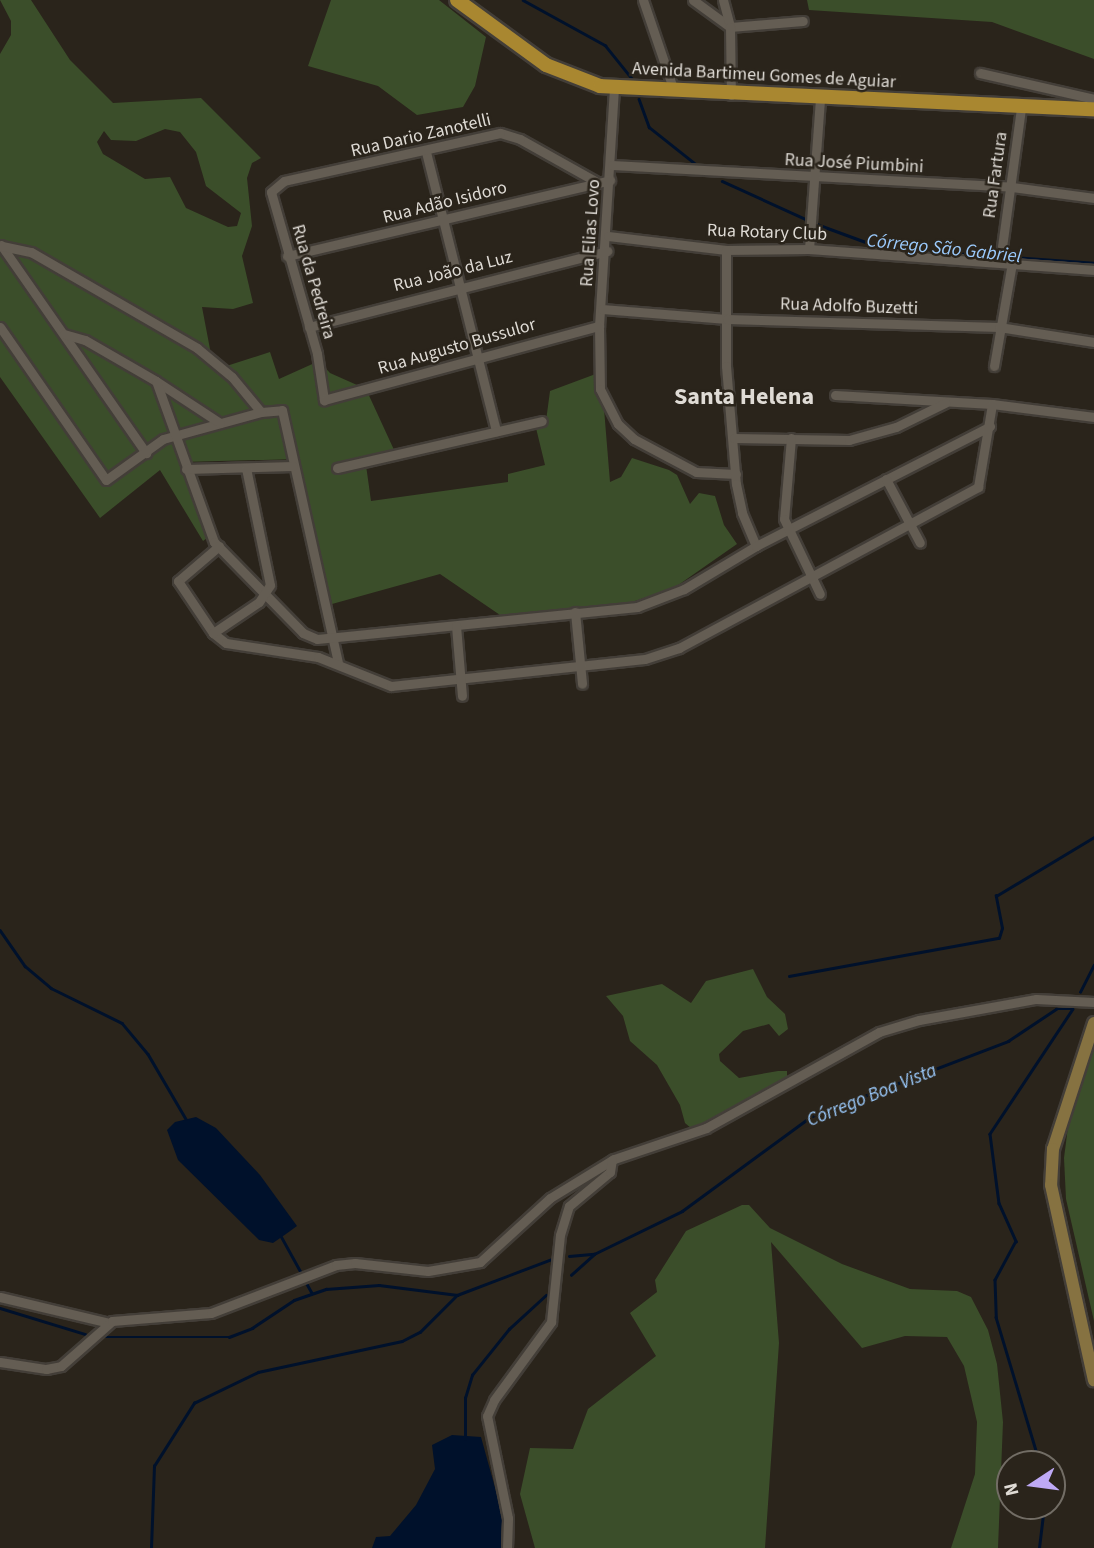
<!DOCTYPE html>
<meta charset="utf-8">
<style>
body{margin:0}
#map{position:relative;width:1094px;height:1548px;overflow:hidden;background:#2a241b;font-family:"Source Sans 3",sans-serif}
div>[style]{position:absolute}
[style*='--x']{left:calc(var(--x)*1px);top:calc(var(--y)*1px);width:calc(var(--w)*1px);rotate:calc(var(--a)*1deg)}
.green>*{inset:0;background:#3b4e2a}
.water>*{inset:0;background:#00112b}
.stream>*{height:2.5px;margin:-1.25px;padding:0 1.25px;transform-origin:1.25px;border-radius:1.25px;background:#00112b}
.roads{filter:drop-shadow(2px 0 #433e38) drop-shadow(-2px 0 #433e38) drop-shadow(0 2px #433e38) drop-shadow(0 -2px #433e38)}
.street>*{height:9px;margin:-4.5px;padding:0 4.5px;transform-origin:4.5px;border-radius:4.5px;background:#645d53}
.secondary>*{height:12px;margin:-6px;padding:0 6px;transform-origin:6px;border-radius:6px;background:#867241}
.primary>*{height:14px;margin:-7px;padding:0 7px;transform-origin:7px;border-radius:7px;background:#a98730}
span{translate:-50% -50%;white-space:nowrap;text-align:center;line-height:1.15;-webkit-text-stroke:5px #2a241b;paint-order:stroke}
.street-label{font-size:18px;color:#dfdbd5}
.water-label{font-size:19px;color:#9bcafc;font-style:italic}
.district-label{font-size:24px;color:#dfdbd5;font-weight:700}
.north{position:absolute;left:996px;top:1450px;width:70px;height:70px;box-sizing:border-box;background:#2a241b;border:2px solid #726d65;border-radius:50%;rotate:257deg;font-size:19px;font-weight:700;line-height:28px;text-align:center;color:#dfdbd5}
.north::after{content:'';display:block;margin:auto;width:24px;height:32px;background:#bea9f5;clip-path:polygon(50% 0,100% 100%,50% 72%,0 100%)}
</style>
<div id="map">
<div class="green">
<i style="clip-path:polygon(evenodd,0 0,31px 0,70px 60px,113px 103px,201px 98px,261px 158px,252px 163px,247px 178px,252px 226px,242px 256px,253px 303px,233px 309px,202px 307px,214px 370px,270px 352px,279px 379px,319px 361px,330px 373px,366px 389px,395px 452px,365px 458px,371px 501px,508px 482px,508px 474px,545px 465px,536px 428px,546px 421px,550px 391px,601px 372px,610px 482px,621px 477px,632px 458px,669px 470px,677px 475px,690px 504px,699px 493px,715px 496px,724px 525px,737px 544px,674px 588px,632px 602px,500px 615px,440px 574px,332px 604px,299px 459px,182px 462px,207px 538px,203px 541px,160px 470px,100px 518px,0 377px,0 54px,11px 35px,11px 21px,0 0,165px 129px,180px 132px,196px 152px,206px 186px,241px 213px,237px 226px,228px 227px,186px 208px,170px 177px,145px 179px,103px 154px,97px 142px,104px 131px,111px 140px,136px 141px,165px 129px)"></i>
<i style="clip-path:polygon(331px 0,439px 0,486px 37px,475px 86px,463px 107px,417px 115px,378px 86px,308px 66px)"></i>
<i style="clip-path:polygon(807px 0,1094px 0,1094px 59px,992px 22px,809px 10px)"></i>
<i style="clip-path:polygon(753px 969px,767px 997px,785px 1014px,788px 1029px,779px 1036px,769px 1024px,743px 1031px,719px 1054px,720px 1061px,739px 1078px,778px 1071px,787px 1071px,787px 1081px,749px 1108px,692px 1129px,685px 1123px,680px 1105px,657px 1065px,630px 1041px,623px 1016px,606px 996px,662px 984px,691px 1003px,706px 981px)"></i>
<i style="clip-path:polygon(1094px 1029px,1094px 1321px,1066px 1199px,1064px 1158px,1069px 1119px)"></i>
<i style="clip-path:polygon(742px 1205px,749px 1205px,770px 1228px,842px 1264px,910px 1289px,957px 1291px,971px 1297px,988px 1330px,997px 1364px,1003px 1422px,998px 1548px,951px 1548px,975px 1474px,977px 1422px,964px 1366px,947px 1337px,905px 1336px,862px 1348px,771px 1242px,779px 1343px,765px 1548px,535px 1548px,520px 1494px,530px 1448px,573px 1449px,588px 1409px,656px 1356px,630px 1313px,657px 1292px,655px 1280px,686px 1231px)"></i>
</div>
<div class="water">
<i style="clip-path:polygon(196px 1117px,216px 1128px,260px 1175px,297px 1226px,286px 1234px,273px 1243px,259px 1240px,178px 1160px,167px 1130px,175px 1122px)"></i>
<i style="clip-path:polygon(452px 1435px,481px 1437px,502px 1513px,502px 1548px,372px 1548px,376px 1537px,390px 1536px,416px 1505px,435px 1469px,432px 1445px)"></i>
</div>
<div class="stream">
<i style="--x:523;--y:0;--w:94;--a:28.8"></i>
<i style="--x:605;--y:45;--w:46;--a:51.1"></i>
<i style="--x:639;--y:99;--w:30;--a:70"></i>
<i style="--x:649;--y:127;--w:61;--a:38.4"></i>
<i style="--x:722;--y:181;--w:94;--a:24.4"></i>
<i style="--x:814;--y:223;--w:72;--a:20.2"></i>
<i style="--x:882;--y:248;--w:213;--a:4"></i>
<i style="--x:0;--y:930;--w:44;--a:55.2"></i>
<i style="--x:25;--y:966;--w:34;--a:40"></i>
<i style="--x:51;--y:988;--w:79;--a:26.2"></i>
<i style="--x:122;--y:1023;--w:40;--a:50"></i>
<i style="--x:148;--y:1054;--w:75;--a:59.7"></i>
<i style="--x:789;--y:976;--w:213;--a:-10.3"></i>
<i style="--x:999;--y:938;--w:10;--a:-73"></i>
<i style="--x:1002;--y:928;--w:33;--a:-101"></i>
<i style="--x:996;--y:896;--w:114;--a:-31"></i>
<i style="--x:1080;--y:992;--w:30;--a:-63"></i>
<i style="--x:281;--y:1236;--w:43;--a:61.1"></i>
<i style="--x:569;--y:1256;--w:25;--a:-5"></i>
<i style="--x:594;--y:1254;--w:98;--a:-26"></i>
<i style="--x:682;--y:1211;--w:161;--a:-36.2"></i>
<i style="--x:812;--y:1116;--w:210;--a:-20.9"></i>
<i style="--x:1008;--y:1041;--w:58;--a:-33.7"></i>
<i style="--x:1056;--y:1009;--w:17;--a:0"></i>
<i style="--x:1073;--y:1009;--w:150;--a:123.6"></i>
<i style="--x:990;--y:1134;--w:70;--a:82.6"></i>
<i style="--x:999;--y:1203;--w:42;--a:65.9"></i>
<i style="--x:1016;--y:1241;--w:44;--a:118.3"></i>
<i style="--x:995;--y:1280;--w:37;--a:88"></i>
<i style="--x:996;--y:1317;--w:153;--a:73.3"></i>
<i style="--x:571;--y:1275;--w:31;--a:-42"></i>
<i style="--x:307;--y:1284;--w:10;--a:61"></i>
<i style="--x:0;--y:1308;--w:89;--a:17"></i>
<i style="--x:100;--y:1337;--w:129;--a:0"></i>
<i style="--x:229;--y:1337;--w:25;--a:-21"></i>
<i style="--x:252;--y:1328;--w:50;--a:-33.7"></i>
<i style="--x:294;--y:1300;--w:34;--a:-19"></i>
<i style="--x:326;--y:1289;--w:53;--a:-4.3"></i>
<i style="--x:379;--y:1285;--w:79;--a:7.3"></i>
<i style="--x:457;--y:1295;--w:102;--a:-20.8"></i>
<i style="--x:465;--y:1439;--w:41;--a:-90"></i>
<i style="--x:465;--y:1398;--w:24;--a:-73"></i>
<i style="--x:472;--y:1375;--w:59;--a:-51.2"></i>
<i style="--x:509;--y:1329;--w:50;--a:-42.6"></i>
<i style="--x:151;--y:1548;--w:82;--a:-87.9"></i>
<i style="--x:154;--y:1466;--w:75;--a:-57.6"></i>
<i style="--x:194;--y:1403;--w:71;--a:-25.8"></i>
<i style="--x:258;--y:1372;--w:147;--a:-12.1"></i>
<i style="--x:402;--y:1341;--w:20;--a:-27"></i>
<i style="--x:420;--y:1332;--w:51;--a:-45"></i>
<i style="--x:1039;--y:1548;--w:42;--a:-83.2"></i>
</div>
<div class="roads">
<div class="street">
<i style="--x:643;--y:0;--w:96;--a:71.2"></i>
<i style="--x:693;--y:0;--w:46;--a:36.1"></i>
<i style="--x:730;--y:27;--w:73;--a:-4.7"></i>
<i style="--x:723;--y:0;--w:28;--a:75"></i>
<i style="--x:730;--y:27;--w:68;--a:89.2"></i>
<i style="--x:980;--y:73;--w:117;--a:12.8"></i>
<i style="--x:614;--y:88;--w:238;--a:93.6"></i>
<i style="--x:599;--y:326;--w:63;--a:89.1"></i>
<i style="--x:600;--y:389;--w:39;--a:63"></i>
<i style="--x:618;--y:424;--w:22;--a:43"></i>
<i style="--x:634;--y:439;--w:70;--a:28"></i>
<i style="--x:696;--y:472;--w:40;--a:2.9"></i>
<i style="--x:426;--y:152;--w:288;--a:75.9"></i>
<i style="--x:612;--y:165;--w:401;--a:3.1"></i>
<i style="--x:1012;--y:187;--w:83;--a:7.6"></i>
<i style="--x:595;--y:181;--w:86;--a:-150.8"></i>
<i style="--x:520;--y:139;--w:21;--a:-163"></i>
<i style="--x:500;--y:133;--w:221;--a:167.5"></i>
<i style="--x:284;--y:181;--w:17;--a:140"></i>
<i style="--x:271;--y:192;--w:168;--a:74.1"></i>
<i style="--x:317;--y:354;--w:47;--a:81.3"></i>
<i style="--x:324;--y:400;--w:285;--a:-15.1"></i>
<i style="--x:608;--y:236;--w:119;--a:6.8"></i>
<i style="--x:726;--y:250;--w:83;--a:-0.7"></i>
<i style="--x:809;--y:249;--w:286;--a:4.2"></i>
<i style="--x:1;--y:245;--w:254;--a:55.1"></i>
<i style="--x:2;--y:246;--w:30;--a:12"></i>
<i style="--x:31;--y:252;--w:192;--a:30"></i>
<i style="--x:197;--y:348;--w:45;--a:39.6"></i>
<i style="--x:232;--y:377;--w:45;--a:50.4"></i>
<i style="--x:261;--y:412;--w:21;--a:-5"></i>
<i style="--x:282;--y:410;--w:259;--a:77.5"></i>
<i style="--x:1002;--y:247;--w:140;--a:-82.2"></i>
<i style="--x:809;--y:249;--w:151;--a:-85.8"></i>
<i style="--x:726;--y:250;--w:116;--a:90"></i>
<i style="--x:726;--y:366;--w:118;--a:85.2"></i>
<i style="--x:736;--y:484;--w:30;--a:78"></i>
<i style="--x:742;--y:513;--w:36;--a:67"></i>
<i style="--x:287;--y:256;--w:332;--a:-13.2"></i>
<i style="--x:602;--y:309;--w:125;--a:4.6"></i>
<i style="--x:727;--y:319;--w:272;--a:1.7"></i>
<i style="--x:999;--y:327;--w:96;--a:9"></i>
<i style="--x:0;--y:327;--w:186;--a:55.3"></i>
<i style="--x:106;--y:480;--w:70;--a:-35.7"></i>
<i style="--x:163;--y:439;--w:102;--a:-15.4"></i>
<i style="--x:309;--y:327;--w:308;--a:-14.3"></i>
<i style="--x:64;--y:334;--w:22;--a:16"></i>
<i style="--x:85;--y:340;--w:82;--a:30"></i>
<i style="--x:994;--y:366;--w:105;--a:-80.1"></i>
<i style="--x:835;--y:395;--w:157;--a:3.3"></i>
<i style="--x:992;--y:404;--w:103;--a:7.3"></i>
<i style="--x:220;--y:423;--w:77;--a:-146.7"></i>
<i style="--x:156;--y:381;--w:171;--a:70.2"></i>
<i style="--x:214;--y:542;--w:127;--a:45.6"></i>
<i style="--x:303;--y:633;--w:15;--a:23"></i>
<i style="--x:317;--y:639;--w:322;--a:-5.7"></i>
<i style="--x:637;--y:607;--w:50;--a:-21"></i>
<i style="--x:684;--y:589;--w:84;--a:-30.8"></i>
<i style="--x:756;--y:546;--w:263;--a:-27.1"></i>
<i style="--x:734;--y:438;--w:115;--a:1"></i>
<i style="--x:849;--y:440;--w:49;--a:-15.5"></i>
<i style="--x:896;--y:427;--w:55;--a:-26.1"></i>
<i style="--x:791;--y:438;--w:81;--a:94.9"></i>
<i style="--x:784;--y:519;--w:83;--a:64.4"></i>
<i style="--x:337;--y:468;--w:210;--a:-12.9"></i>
<i style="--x:186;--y:469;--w:107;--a:-1.6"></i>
<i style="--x:886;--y:479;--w:72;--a:62"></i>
<i style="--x:219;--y:546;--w:54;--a:139.5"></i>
<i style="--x:178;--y:581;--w:63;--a:56.1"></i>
<i style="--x:213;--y:633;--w:16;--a:38"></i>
<i style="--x:226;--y:643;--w:93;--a:8.7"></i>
<i style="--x:318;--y:657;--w:79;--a:21.7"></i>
<i style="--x:391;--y:686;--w:255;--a:-6.1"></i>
<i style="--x:645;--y:659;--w:36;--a:-18"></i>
<i style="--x:679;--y:648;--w:340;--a:-28.3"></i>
<i style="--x:978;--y:487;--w:84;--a:-80.4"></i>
<i style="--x:575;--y:612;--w:72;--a:84.4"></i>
<i style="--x:456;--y:626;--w:70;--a:85.1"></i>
<i style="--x:213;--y:633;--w:55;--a:-34"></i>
<i style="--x:259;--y:602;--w:20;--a:-57"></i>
<i style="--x:270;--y:585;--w:119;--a:-101.6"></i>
<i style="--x:0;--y:1297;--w:112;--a:13.4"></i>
<i style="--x:0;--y:1362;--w:47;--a:8.7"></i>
<i style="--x:46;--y:1369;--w:15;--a:-11"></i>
<i style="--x:61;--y:1366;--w:68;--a:-41.4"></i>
<i style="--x:112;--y:1321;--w:99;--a:-4.6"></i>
<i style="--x:211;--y:1313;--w:134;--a:-21"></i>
<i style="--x:336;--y:1265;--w:19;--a:-6"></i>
<i style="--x:355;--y:1263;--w:73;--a:6.3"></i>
<i style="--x:428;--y:1271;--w:53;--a:-9.8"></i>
<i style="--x:480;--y:1262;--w:95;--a:-42.4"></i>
<i style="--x:550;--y:1198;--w:75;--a:-31.4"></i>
<i style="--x:614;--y:1159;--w:97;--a:-18.6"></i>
<i style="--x:706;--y:1128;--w:198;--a:-29"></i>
<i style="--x:879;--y:1032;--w:42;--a:-16.7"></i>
<i style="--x:919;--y:1020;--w:119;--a:-10.2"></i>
<i style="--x:1036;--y:999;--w:58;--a:3"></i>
<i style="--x:507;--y:1548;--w:30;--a:-88"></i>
<i style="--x:508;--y:1518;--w:104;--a:-101.6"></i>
<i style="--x:487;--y:1416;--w:17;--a:-66"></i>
<i style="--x:494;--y:1400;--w:97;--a:-53.8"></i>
<i style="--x:551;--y:1322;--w:87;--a:-84.1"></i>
<i style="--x:560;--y:1235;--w:30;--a:-73"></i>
<i style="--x:569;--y:1206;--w:53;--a:-39.7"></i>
<i style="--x:610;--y:1172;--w:12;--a:-81"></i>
</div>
<div class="secondary">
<i style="--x:1094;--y:1023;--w:133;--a:108"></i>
<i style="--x:1053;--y:1149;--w:36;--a:93"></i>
<i style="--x:1051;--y:1185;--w:200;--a:77.6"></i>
</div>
<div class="primary">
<i style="--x:457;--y:0;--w:110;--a:36.1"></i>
<i style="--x:546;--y:65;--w:58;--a:21.3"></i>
<i style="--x:600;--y:86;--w:495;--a:2.7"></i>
</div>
</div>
<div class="street-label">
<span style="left:764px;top:76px;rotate:3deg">Avenida Bartimeu Gomes de Aguiar</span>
<span style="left:421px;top:136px;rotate:-13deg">Rua Dario Zanotelli</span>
<span style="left:854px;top:164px;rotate:3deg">Rua José Piumbini</span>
<span style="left:996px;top:175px;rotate:-82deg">Rua Fartura</span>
<span style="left:445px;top:203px;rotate:-14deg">Rua Adão Isidoro</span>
<span style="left:591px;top:233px;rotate:-86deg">Rua Elias Lovo</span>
<span style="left:767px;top:233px;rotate:2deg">Rua Rotary Club</span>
<span style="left:453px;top:272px;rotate:-14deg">Rua João da Luz</span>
<span style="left:313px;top:282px;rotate:74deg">Rua da Pedreira</span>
<span style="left:849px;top:307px;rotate:2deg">Rua Adolfo Buzetti</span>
<span style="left:457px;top:347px;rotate:-16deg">Rua Augusto Bussulor</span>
</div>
<div class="water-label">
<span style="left:944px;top:249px;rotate:6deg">Córrego São Gabriel</span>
<span style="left:872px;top:1096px;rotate:-22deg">Córrego Boa Vista</span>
</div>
<div class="district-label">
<span style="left:744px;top:397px">Santa Helena</span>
</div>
<div class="north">N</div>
</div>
